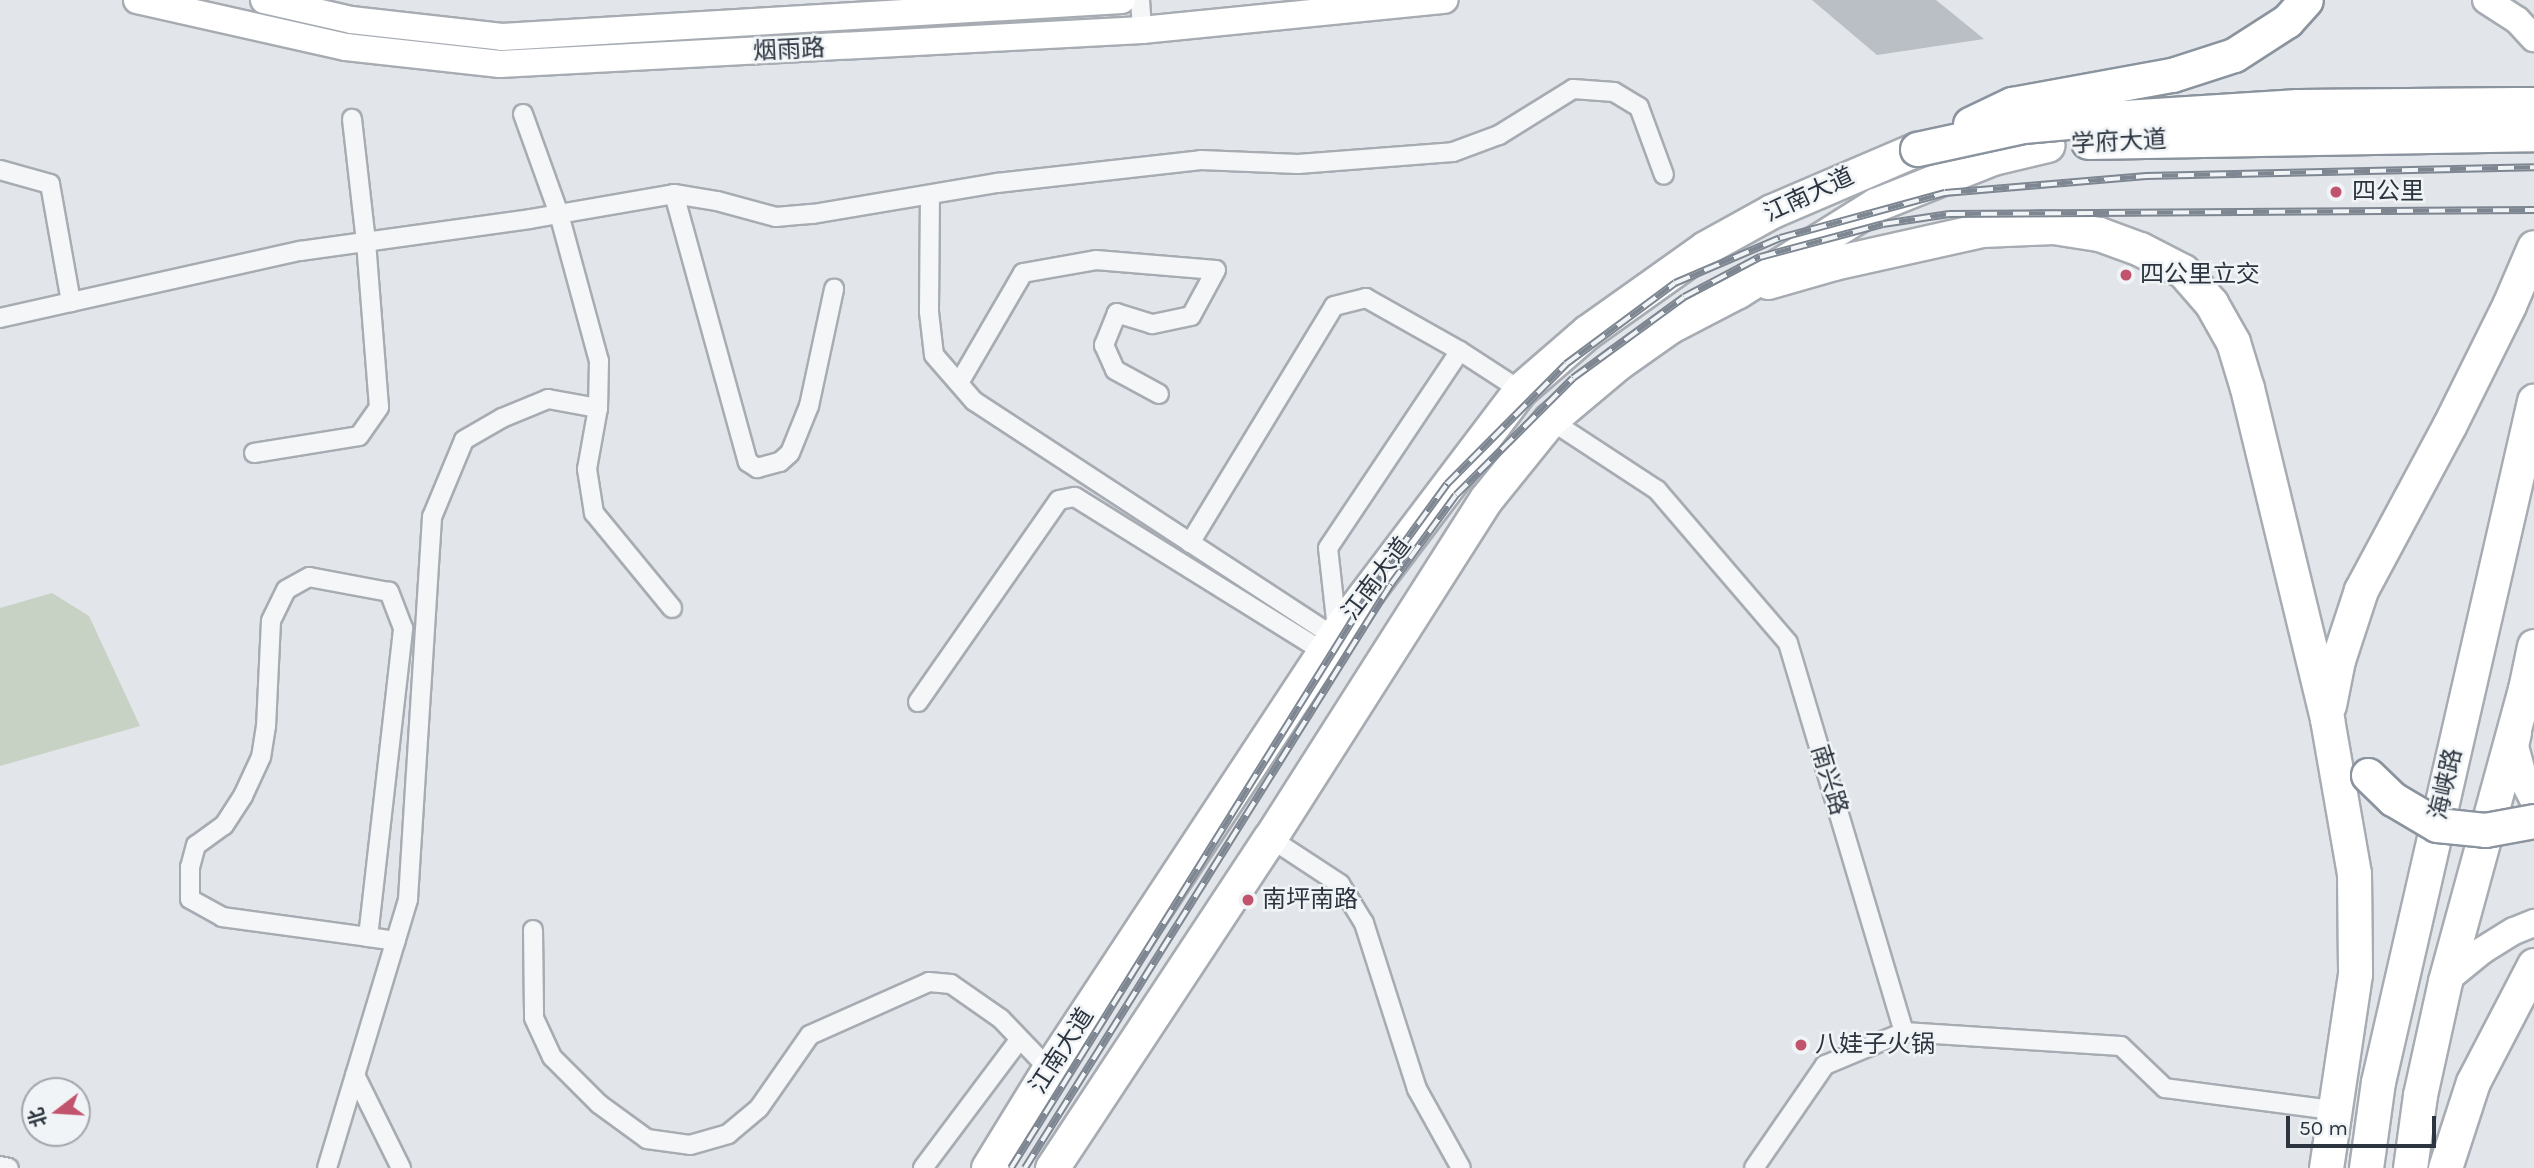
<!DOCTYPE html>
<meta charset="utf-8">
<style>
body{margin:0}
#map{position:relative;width:2534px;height:1168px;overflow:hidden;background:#e2e5e9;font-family:Karla,"Noto Sans SC",sans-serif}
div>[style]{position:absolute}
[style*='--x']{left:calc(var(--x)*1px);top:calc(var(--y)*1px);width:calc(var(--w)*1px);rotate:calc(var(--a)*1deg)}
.green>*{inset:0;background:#c8d2c4}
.building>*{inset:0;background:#b9bfc5}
.roads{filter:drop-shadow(2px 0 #a7acb3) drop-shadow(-2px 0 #a7acb3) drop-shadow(0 2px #a7acb3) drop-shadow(0 -2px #a7acb3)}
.street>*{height:18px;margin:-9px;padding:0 9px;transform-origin:9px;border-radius:9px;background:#f4f6f8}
.secondary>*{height:26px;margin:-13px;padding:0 13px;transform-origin:13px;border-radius:13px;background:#fff}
.highway>*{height:33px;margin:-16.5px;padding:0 16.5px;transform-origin:16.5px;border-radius:16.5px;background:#fff}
.rail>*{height:8px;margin-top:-4px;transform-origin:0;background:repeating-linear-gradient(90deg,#f1f4f6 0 16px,#7d8691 0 32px);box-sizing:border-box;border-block:2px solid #7d8691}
.bridges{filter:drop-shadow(2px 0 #8b949e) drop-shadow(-2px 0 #8b949e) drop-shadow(0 2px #8b949e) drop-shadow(0 -2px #8b949e)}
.highway-bridge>*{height:33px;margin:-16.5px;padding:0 16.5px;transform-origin:16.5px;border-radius:16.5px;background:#fff}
.dots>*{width:19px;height:19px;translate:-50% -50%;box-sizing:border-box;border:4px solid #f1f4f6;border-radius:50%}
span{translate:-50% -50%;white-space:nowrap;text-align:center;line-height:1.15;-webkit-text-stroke:5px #f1f4f6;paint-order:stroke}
.street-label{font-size:24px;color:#2b343f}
.poi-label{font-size:24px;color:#2b343f}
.left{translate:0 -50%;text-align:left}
.north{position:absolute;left:21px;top:1077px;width:70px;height:70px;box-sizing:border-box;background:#f1f4f6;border:2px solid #a2a7ad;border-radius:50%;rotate:253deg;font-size:19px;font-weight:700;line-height:28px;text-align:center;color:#2b343f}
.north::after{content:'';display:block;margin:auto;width:24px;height:32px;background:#c2536c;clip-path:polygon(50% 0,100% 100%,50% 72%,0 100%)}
.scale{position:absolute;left:2286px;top:1116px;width:150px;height:32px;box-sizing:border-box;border:4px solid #2b343f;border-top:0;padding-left:9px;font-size:21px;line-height:24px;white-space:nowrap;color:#2b343f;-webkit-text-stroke:5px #f1f4f6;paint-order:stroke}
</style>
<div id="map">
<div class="green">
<i style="clip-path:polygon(52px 593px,89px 616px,140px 726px,0 766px,0 608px)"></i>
</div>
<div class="building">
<i style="clip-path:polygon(1812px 0,1936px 0,1984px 39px,1877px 55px)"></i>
</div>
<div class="roads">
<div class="street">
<i style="--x:1140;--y:0;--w:30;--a:86"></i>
<i style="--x:523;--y:114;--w:106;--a:70.2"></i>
<i style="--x:559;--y:214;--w:152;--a:74.8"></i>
<i style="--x:599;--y:361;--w:47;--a:91.2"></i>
<i style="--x:598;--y:408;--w:62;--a:100.2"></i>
<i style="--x:587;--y:469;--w:45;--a:81"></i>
<i style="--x:594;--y:513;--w:123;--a:50.6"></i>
<i style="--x:0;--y:170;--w:52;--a:15.6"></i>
<i style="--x:50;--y:184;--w:120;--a:79.9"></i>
<i style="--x:71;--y:302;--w:73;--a:167.3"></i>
<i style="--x:674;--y:194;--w:278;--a:74.6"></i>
<i style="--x:748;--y:462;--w:11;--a:34"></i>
<i style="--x:757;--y:468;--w:24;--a:-15"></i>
<i style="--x:780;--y:462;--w:13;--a:-42"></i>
<i style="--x:790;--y:453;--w:51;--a:-68"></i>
<i style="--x:809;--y:406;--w:120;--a:-77.9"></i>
<i style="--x:930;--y:195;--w:117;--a:90.5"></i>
<i style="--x:929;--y:312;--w:43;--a:83.4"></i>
<i style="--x:934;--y:355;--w:61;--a:49"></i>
<i style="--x:974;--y:401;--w:430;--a:33.2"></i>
<i style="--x:71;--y:302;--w:235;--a:-12.6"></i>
<i style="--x:300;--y:251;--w:232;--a:-7.9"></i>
<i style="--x:530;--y:219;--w:146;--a:-9.8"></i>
<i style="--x:674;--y:194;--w:44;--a:9.2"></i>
<i style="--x:717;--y:201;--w:61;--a:15.2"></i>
<i style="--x:776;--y:217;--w:37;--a:-5"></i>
<i style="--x:813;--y:214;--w:187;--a:-9.6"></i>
<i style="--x:997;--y:183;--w:205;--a:-6.4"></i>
<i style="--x:1201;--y:160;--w:97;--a:2.4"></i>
<i style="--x:1298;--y:164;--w:155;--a:-4.4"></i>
<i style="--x:1453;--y:152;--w:49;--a:-20.3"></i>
<i style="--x:1499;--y:135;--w:87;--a:-31.9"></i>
<i style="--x:1573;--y:89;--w:41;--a:4.2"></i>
<i style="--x:1614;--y:92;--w:29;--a:31"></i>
<i style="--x:1639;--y:107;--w:72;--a:69.8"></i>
<i style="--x:959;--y:383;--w:127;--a:-59.8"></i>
<i style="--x:1023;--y:273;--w:74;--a:-10.1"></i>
<i style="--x:1096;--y:260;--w:120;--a:4.8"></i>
<i style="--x:1216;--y:270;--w:52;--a:118.5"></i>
<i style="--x:1191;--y:316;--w:40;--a:168"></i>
<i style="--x:1152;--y:324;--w:37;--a:-163"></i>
<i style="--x:1117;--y:313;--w:35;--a:112"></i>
<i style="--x:1104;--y:345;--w:27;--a:66"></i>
<i style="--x:1115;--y:370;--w:50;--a:28.6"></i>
<i style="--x:1550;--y:420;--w:128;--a:33.2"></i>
<i style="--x:1657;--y:490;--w:201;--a:49.4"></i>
<i style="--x:1788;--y:643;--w:406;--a:73.4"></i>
<i style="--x:1904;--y:1032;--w:86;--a:157.3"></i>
<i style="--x:1825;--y:1065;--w:125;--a:124.6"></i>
<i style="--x:254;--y:453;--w:106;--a:-9.2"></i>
<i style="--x:359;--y:436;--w:35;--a:-55"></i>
<i style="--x:379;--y:407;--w:166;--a:-94.5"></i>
<i style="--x:366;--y:242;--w:124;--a:-96.5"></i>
<i style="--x:1190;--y:543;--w:277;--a:-58.7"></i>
<i style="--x:1334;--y:306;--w:33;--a:-14"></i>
<i style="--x:1366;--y:298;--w:108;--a:29.4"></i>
<i style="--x:1460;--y:351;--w:72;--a:33"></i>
<i style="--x:1337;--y:629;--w:81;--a:-96.3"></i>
<i style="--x:1328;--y:548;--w:237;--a:-56.2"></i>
<i style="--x:918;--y:702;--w:246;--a:-55.1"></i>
<i style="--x:1059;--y:500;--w:16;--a:-11"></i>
<i style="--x:1075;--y:497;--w:293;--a:31.9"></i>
<i style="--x:1270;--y:838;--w:84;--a:33.3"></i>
<i style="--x:1340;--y:884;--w:46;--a:58.4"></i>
<i style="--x:1364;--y:923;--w:174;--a:72.3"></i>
<i style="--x:1417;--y:1089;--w:90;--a:60.9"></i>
<i style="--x:533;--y:930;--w:88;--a:89.3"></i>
<i style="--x:534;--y:1018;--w:43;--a:65.2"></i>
<i style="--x:552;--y:1057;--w:66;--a:45"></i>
<i style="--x:599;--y:1104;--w:59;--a:36.1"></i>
<i style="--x:647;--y:1139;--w:43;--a:7.9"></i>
<i style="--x:690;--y:1145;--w:40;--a:-16"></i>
<i style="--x:728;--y:1134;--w:40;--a:-40"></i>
<i style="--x:759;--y:1108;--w:89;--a:-55.1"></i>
<i style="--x:810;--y:1035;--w:130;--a:-24"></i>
<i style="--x:929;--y:982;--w:22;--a:5"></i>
<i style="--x:951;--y:984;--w:61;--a:35"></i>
<i style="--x:1001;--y:1019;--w:69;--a:46.2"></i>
<i style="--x:368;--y:937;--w:311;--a:-83.5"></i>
<i style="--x:403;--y:628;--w:39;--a:-111"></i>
<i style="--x:389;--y:592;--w:81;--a:-169.4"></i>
<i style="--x:309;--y:577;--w:26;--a:151"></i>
<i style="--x:286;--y:590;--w:34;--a:116"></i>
<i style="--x:271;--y:621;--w:105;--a:92.7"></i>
<i style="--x:266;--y:726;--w:31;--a:99"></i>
<i style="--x:261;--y:757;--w:43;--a:114.8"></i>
<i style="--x:243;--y:796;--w:35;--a:123"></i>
<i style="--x:224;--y:825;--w:34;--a:144"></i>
<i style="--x:196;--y:845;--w:23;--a:105"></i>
<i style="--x:190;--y:867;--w:32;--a:90"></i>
<i style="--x:190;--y:899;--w:37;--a:29"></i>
<i style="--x:222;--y:917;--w:147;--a:7.8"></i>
<i style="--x:368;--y:937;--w:28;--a:8"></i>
<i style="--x:1904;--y:1032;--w:217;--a:3.7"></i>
<i style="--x:2121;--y:1046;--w:61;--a:43.7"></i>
<i style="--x:2165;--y:1088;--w:169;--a:7.5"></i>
<i style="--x:355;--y:1075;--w:104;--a:63.7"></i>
<i style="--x:0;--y:1166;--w:9;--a:13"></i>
<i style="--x:327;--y:1168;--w:281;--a:-73.2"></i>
<i style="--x:408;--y:899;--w:383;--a:-86.4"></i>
<i style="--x:432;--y:517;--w:83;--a:-67.4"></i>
<i style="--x:464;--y:440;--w:44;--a:-30.1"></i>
<i style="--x:502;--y:418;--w:50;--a:-22.4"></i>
<i style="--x:548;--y:399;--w:51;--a:10.2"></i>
<i style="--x:923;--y:1168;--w:161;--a:-53.1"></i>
</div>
<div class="secondary">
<i style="--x:137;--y:0;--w:214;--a:12.7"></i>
<i style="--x:346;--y:47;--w:155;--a:6.3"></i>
<i style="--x:500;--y:64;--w:643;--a:-3.03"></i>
<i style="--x:1142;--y:30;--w:304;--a:-5.7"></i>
<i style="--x:264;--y:0;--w:89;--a:12.9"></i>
<i style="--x:351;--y:20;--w:152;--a:6.4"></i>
<i style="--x:502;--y:37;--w:621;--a:-3.42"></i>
<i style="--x:2486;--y:0;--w:37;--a:33"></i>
<i style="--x:2517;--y:20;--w:25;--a:47"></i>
<i style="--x:2518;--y:733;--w:13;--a:103"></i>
<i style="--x:2515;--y:746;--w:39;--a:75"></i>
<i style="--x:2525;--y:784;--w:19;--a:62"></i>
<i style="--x:2445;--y:981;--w:49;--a:-39.2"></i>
<i style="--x:2483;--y:950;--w:36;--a:-32"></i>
<i style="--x:2514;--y:931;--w:22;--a:-22"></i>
</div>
<div class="highway">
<i style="--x:1768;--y:282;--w:69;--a:-16.1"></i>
<i style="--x:1834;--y:263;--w:152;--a:-12.6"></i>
<i style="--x:1982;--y:230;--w:71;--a:-2.4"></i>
<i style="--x:2053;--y:227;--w:47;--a:8.7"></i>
<i style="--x:2099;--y:234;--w:44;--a:20.1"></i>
<i style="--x:2140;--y:249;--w:48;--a:27.1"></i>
<i style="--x:2183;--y:271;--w:43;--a:48.8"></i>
<i style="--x:2211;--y:303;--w:45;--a:60.6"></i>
<i style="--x:2233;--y:342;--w:48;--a:73.1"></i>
<i style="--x:2247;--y:388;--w:341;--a:76.4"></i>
<i style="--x:2327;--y:719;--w:156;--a:80.1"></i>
<i style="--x:2354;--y:873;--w:101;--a:89.4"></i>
<i style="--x:2355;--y:974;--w:196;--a:98.5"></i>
<i style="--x:2329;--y:705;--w:46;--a:-78.7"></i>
<i style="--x:2338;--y:660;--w:74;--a:-71.8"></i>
<i style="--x:2361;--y:590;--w:186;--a:-61.8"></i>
<i style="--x:2449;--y:426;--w:135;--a:-63.6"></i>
<i style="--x:2509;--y:305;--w:63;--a:-66.7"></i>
<i style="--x:988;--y:1168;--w:116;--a:-58.4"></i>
<i style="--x:1049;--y:1069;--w:523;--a:-56.61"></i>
<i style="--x:1337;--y:632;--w:303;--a:-52.9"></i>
<i style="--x:1520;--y:390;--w:89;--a:-40.9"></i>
<i style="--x:1587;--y:332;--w:145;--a:-35.4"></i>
<i style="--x:1705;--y:248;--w:77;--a:-28.9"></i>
<i style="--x:1772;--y:211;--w:158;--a:-23.2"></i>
<i style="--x:1052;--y:1168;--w:396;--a:-56.6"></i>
<i style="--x:1270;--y:838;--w:402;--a:-57.5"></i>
<i style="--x:1486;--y:499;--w:102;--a:-51"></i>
<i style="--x:1550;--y:420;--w:89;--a:-40"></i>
<i style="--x:1618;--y:363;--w:62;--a:-35.2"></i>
<i style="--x:1669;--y:327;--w:78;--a:-27.6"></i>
<i style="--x:1738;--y:291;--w:162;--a:-32.1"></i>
<i style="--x:1875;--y:205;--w:127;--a:-21.7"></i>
<i style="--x:1993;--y:158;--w:56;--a:-13.5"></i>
<i style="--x:2366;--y:1168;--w:87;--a:-82.1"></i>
<i style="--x:2378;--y:1082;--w:699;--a:-77.1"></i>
<i style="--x:2410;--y:1168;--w:74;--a:-82.2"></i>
<i style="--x:2420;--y:1095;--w:117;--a:-77.6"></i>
<i style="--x:2445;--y:981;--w:303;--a:-74.7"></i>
<i style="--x:2525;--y:689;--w:44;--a:-78.2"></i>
<i style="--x:2445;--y:1168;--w:90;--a:-72"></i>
<i style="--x:2473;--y:1082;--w:132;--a:-62.5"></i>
</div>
</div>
<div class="rail">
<i style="--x:1011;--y:1168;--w:698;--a:-58.06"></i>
<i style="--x:1380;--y:576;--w:114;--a:-53.9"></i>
<i style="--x:1447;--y:484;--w:169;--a:-45.2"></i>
<i style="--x:1566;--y:364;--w:136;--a:-36.6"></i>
<i style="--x:1675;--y:283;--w:114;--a:-23.2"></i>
<i style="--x:1780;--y:238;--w:171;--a:-15.3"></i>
<i style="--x:1945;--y:193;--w:202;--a:-4.8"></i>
<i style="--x:2146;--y:176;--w:388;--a:-1.3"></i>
<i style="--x:1025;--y:1168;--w:689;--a:-57.92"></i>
<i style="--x:1391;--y:584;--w:110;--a:-53.9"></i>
<i style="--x:1456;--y:495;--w:165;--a:-45"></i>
<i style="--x:1573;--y:378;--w:137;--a:-36.1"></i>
<i style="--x:1684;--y:297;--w:86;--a:-27.8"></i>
<i style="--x:1760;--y:257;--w:127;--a:-15"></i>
<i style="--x:1883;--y:224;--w:67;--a:-8.6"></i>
<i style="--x:1949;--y:214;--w:585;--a:-0.39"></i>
</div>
<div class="bridges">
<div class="highway-bridge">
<i style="--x:1970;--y:124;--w:47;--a:-25.5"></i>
<i style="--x:2012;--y:104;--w:163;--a:-10.3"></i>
<i style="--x:2172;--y:75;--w:65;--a:-17.9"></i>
<i style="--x:2234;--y:55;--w:63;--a:-32.7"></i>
<i style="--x:2287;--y:21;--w:28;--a:-48"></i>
<i style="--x:2088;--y:142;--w:446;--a:-1"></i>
<i style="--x:1917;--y:149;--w:108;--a:-12.2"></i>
<i style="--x:2023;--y:126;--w:101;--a:-5.1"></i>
<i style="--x:2124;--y:117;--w:174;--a:-3.6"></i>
<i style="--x:2298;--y:106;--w:236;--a:-0.5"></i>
<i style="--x:2368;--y:775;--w:35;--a:44"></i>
<i style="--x:2393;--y:799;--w:51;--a:30.6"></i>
<i style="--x:2437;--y:825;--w:48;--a:5.9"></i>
<i style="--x:2485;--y:830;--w:50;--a:-10.4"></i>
</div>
</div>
<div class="dots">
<i style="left:2336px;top:192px;background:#c2536c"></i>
<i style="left:2126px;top:275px;background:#c2536c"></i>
<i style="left:1248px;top:900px;background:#c2536c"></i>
<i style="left:1801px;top:1045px;background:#c2536c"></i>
</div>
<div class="street-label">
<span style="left:789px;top:50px;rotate:-3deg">烟雨路</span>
<span style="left:2119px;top:142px;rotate:-3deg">学府大道</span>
<span style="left:1809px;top:195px;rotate:-25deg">江南大道</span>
<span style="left:1377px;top:579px;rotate:-53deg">江南大道</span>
<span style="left:1829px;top:780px;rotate:73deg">南兴路</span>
<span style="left:2446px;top:784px;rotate:-77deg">海峡路</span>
<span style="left:1062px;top:1051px;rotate:-57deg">江南大道</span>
</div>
<div class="poi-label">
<span class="left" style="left:2352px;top:192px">四公里</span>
<span class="left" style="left:2140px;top:275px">四公里立交</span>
<span class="left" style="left:1262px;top:900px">南坪南路</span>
<span class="left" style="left:1815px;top:1045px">八娃子火锅</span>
</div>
<div class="north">北</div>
<div class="scale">50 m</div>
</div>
